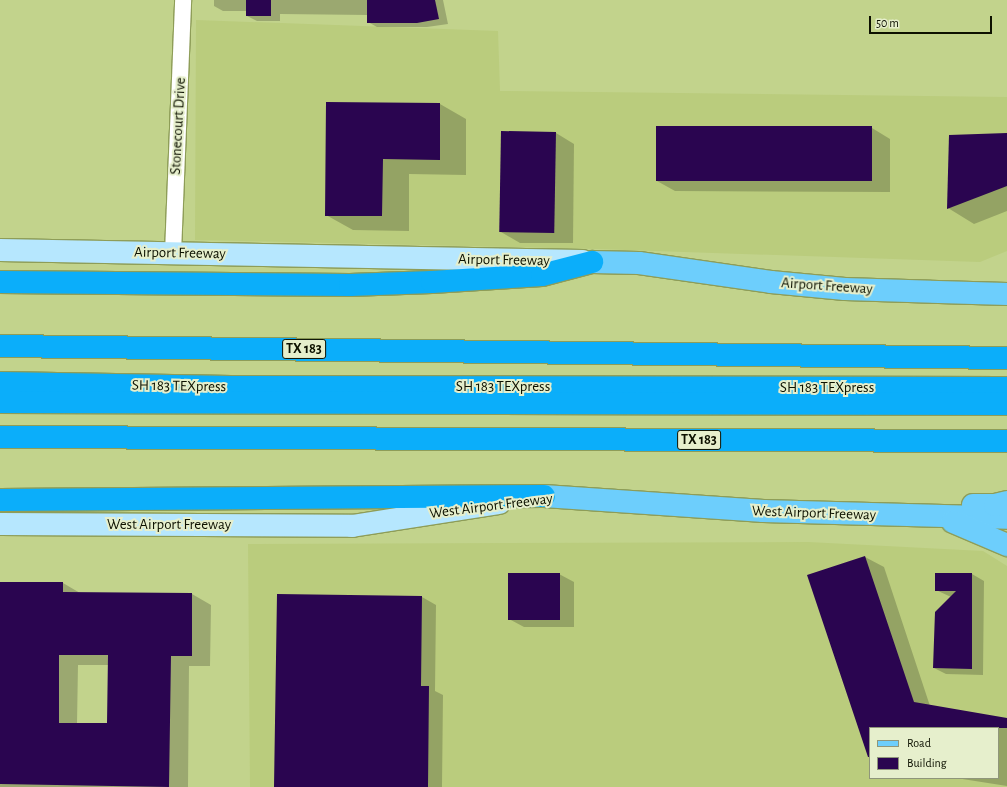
<!DOCTYPE html>
<style>
body{margin:0}
#map{position:relative;width:1007px;height:787px;overflow:hidden;background:#c2d38c;font-family:"Alegreya Sans",sans-serif}
div>[style]{position:absolute}
[style*='--x']{left:calc(var(--x)*1px);top:calc(var(--y)*1px);width:calc(var(--w)*1px);rotate:calc(var(--a)*1deg)}
.built>*{inset:0;background:#bacc7d}
.shadow>*{inset:0;background:#0003}
.building>*{inset:0;background:#2a0550;transform-origin:0 0}
.roads{filter:drop-shadow(1px 0 #8e9d58) drop-shadow(-1px 0 #8e9d58) drop-shadow(0 1px #8e9d58) drop-shadow(0 -1px #8e9d58)}
.minor>*{height:16px;margin:-8px;padding:0 8px;transform-origin:8px;border-radius:8px;background:#fff}
.secondary>*{height:22px;margin:-11px;padding:0 11px;transform-origin:11px;border-radius:11px;background:#b6e7fe}
.primary>*{height:22px;margin:-11px;padding:0 11px;transform-origin:11px;border-radius:11px;background:#6dcefc}
.motorway>*{height:22px;margin:-11px;padding:0 11px;transform-origin:11px;border-radius:11px;background:#0baefa}
span{translate:-50% -50%;white-space:nowrap;text-align:center;line-height:1.15;-webkit-text-stroke:4px #e6efcc;paint-order:stroke}
.shield-label span{padding:1px 3px;background:#e6efcc;border:1px solid;border-radius:3px;-webkit-text-stroke-width:0}
.shield-label{font-size:14px;color:#0d1100;font-weight:700}
.street-label{font-size:15px;color:#0d1100}
.legend{position:absolute;left:869px;top:727px;width:130px;height:52px;box-sizing:border-box;background:#e6efcc;border:1px solid #8f967a;margin:0;padding:5px 7px;list-style:none;font-size:12px;color:#0d1100}
.legend li{display:flex;align-items:center;gap:8px;height:20px}
.legend b{width:20px;border:1px solid #8f967a}
.scale{position:absolute;left:869px;top:16px;width:123px;height:18px;box-sizing:border-box;border:2px solid #0d1100;border-top:0;padding-left:5px;font-size:12px;line-height:14px;white-space:nowrap;color:#0d1100;-webkit-text-stroke:3px #e6efcc;paint-order:stroke}
</style>
<div id="map">
<div class="built">
<i style="clip-path:polygon(196px 20px,498px 31px,500px 91px,1007px 97px,1007px 251px,980px 262px,597px 249px,195px 240px)"></i>
<i style="clip-path:polygon(evenodd,808px 542px,983px 551px,1007px 566px,1007px 787px,250px 787px,248px 544px,808px 542px,870px 728px,998px 728px,998px 778px,870px 778px,870px 728px)"></i>
</div>
<div class="shadow">
<i style="clip-path:polygon(214px 0,443px 0,448px 24px,427px 27px,377px 27px,368px 22px,368px 15px,280px 14px,280px 21px,257px 21px,247px 16px,247px 11px,223px 11px,214px 6px)"></i>
<i style="clip-path:polygon(327px 103px,440px 104px,466px 119px,466px 175px,409px 174px,409px 231px,353px 230px,326px 215px)"></i>
<i style="clip-path:polygon(872px 128px,890px 139px,890px 192px,675px 191px,657px 181px)"></i>
<i style="clip-path:polygon(556px 133px,574px 144px,573px 243px,520px 243px,501px 232px)"></i>
<i style="clip-path:polygon(1007px 135px,1007px 211px,974px 224px,948px 208px)"></i>
<i style="clip-path:polygon(865px 557px,884px 567px,930px 706px,1007px 719px,1007px 786px,956px 778px,998px 778px,998px 728px,870px 728px,870px 751px)"></i>
<i style="clip-path:polygon(559px 574px,574px 582px,574px 627px,524px 627px,509px 619px)"></i>
<i style="clip-path:polygon(972px 574px,984px 581px,983px 675px,946px 674px,934px 668px,951px 597px,936px 590px)"></i>
<i style="clip-path:polygon(evenodd,0 583px,63px 583px,80px 593px,192px 594px,211px 605px,210px 666px,189px 666px,188px 787px,0 787px,0 583px,78px 665px,109px 665px,108px 724px,77px 724px,78px 665px)"></i>
<i style="clip-path:polygon(278px 595px,422px 597px,436px 605px,435px 691px,443px 695px,442px 787px,275px 787px)"></i>
</div>
<div class="building">
<i style="left:246px;top:0;width:25px;height:16px"></i>
<i style="clip-path:polygon(367px 0,435px 0,439px 19px,417px 23px,367px 23px)"></i>
<i style="clip-path:polygon(326px 102px,440px 103px,440px 160px,383px 159px,382px 216px,325px 216px)"></i>
<i style="left:656px;top:126px;width:216px;height:55px"></i>
<i style="left:501px;top:131px;width:55px;height:101px;rotate:1deg"></i>
<i style="clip-path:polygon(1007px 133px,1007px 186px,947px 209px,949px 135px)"></i>
<i style="clip-path:polygon(865px 556px,914px 702px,1007px 718px,1007px 728px,870px 728px,870px 757px,868px 757px,807px 575px)"></i>
<i style="left:508px;top:573px;width:52px;height:47px"></i>
<i style="clip-path:polygon(935px 573px,972px 573px,972px 669px,933px 668px,935px 612px,956px 591px,935px 591px)"></i>
<i style="clip-path:polygon(evenodd,0 582px,63px 582px,63px 592px,192px 593px,192px 656px,171px 656px,169px 787px,0 784px,0 582px,59px 655px,108px 655px,107px 723px,59px 723px,59px 655px)"></i>
<i style="clip-path:polygon(277px 594px,422px 596px,421px 686px,429px 686px,428px 787px,274px 787px)"></i>
</div>
<div class="roads">
<div class="minor">
<i style="--x:173;--y:253;--w:253;--a:-87.7"></i>
</div>
<div class="secondary">
<i style="--x:0;--y:250;--w:583;--a:1.08"></i>
<i style="--x:0;--y:524;--w:352;--a:0.3"></i>
<i style="--x:352;--y:526;--w:149;--a:-8.9"></i>
</div>
<div class="primary">
<i style="--x:592;--y:262;--w:47;--a:1.2"></i>
<i style="--x:639;--y:263;--w:133;--a:8.2"></i>
<i style="--x:771;--y:282;--w:74;--a:5.4"></i>
<i style="--x:845;--y:289;--w:162;--a:1.8"></i>
<i style="--x:544;--y:496;--w:220;--a:3.9"></i>
<i style="--x:763;--y:511;--w:244;--a:1.6"></i>
<i style="--x:973;--y:505;--w:22;--a:0"></i>
<i style="--x:995;--y:505;--w:12;--a:-14"></i>
<i style="--x:953;--y:522;--w:59;--a:23.1"></i>
</div>
<div class="motorway">
<i style="--x:0;--y:282;--w:350;--a:0.5"></i>
<i style="--x:350;--y:285;--w:82;--a:-2.1"></i>
<i style="--x:432;--y:282;--w:110;--a:-3.6"></i>
<i style="--x:542;--y:275;--w:52;--a:-14.6"></i>
<i style="--x:0;--y:346;--w:1007;--a:0.68"></i>
<i style="--x:0;--y:383;--w:231;--a:1"></i>
<i style="--x:231;--y:387;--w:776;--a:0.07"></i>
<i style="--x:0;--y:402;--w:1007;--a:0.11"></i>
<i style="--x:0;--y:437;--w:1007;--a:0.23"></i>
<i style="--x:0;--y:500;--w:544;--a:-0.42"></i>
</div>
</div>
<div class="shield-label">
<span style="left:304px;top:349px">TX 183</span>
<span style="left:699px;top:440px">TX 183</span>
</div>
<div class="street-label">
<span style="left:178px;top:126px;rotate:-87deg">Stonecourt Drive</span>
<span style="left:180px;top:253px;rotate:1deg">Airport Freeway</span>
<span style="left:504px;top:260px;rotate:1deg">Airport Freeway</span>
<span style="left:827px;top:286px;rotate:4deg">Airport Freeway</span>
<span style="left:179px;top:386px;rotate:1deg">SH 183 TEXpress</span>
<span style="left:503px;top:387px">SH 183 TEXpress</span>
<span style="left:827px;top:388px">SH 183 TEXpress</span>
<span style="left:491px;top:506px;rotate:-7deg">West Airport Freeway</span>
<span style="left:814px;top:513px;rotate:2deg">West Airport Freeway</span>
<span style="left:169px;top:525px">West Airport Freeway</span>
</div>
<ul class="legend">
<li><b style="height:5px;background:#6dcefc"></b>Road</li>
<li><b style="height:11px;background:#2a0550"></b>Building</li>
</ul>
<div class="scale">50 m</div>
</div>
